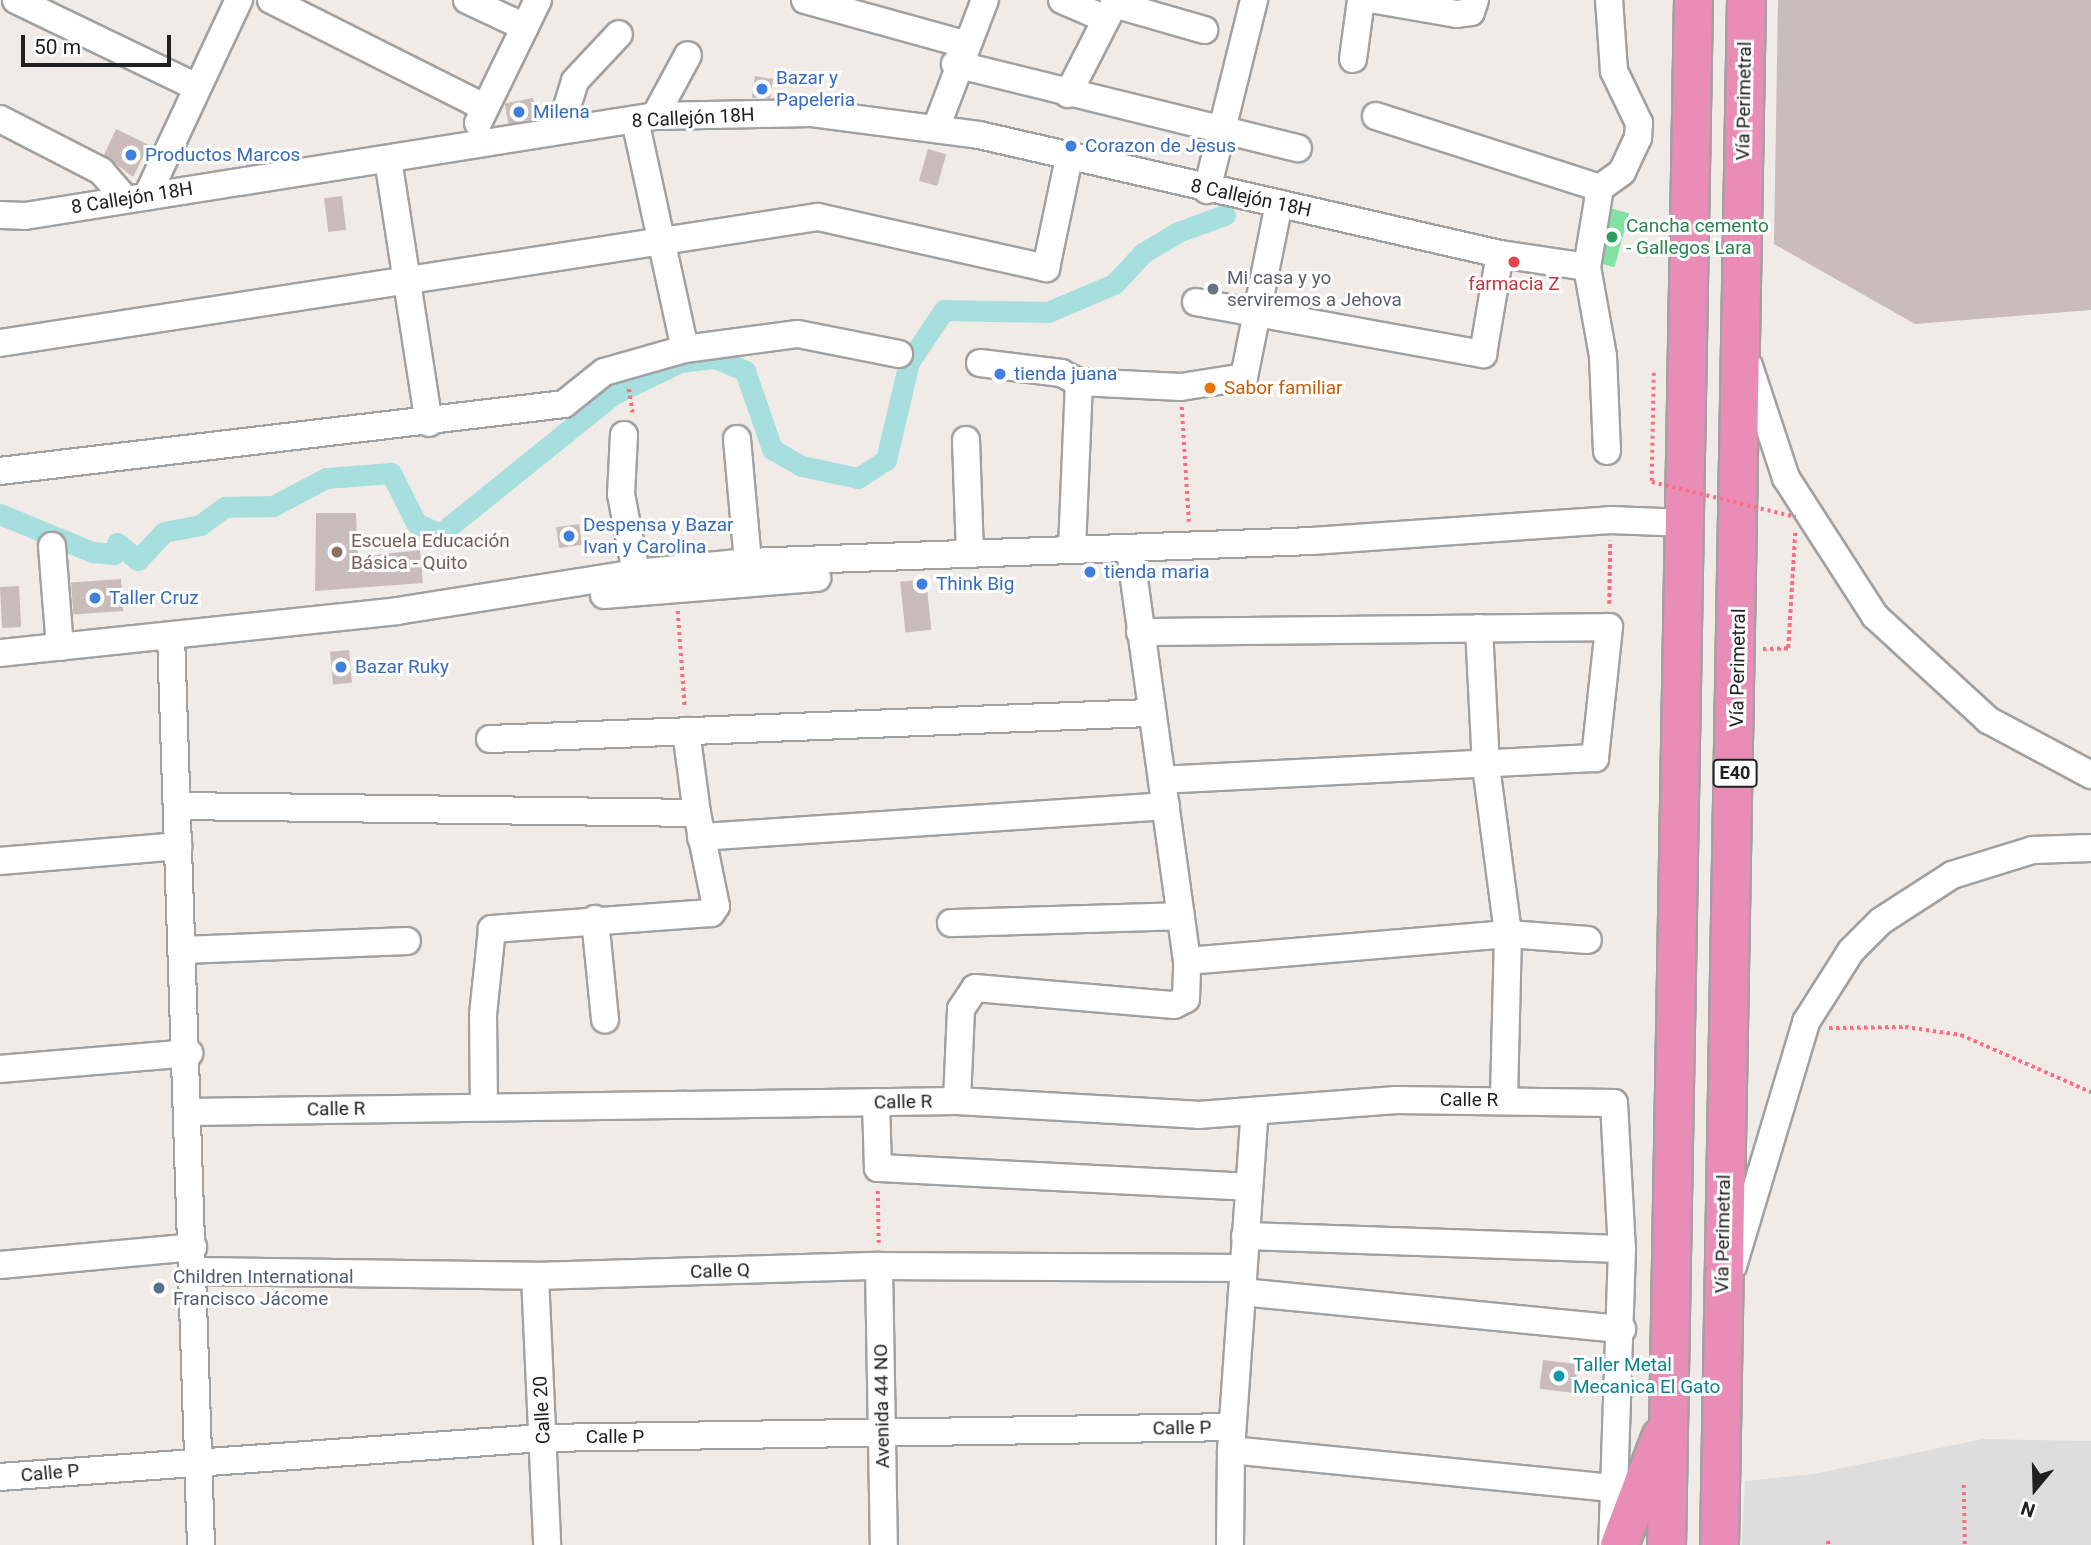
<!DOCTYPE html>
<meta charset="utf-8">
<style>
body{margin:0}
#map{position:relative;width:2091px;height:1545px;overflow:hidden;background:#f1ebe7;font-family:Roboto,sans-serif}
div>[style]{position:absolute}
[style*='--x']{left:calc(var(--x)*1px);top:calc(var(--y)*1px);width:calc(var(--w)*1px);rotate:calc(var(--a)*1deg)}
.residential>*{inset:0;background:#deddde}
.pitch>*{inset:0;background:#83e1a5;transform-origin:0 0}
.canal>*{height:21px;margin:-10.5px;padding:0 10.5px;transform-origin:10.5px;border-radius:10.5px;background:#a6dfde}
.building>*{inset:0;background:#c9bcba;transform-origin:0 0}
.path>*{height:3.5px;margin-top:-1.75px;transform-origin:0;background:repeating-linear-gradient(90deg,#fd6c81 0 3.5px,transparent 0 7px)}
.roads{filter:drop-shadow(2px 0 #a1a1a1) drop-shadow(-2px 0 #a1a1a1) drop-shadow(0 2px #a1a1a1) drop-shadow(0 -2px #a1a1a1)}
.minor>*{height:26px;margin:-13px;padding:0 13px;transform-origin:13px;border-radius:13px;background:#fff}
.highway>*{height:37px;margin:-18.5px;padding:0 18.5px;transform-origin:18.5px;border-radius:18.5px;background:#e98db6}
.path-bridge>*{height:3.5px;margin-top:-1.75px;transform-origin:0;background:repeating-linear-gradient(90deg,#fd6c81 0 3.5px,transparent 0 7px)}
.dots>*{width:19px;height:19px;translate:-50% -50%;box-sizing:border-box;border:4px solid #fff;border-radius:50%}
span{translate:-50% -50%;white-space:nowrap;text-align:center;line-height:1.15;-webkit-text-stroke:6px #fff;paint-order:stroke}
.shield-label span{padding:2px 5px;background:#fff;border:2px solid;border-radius:5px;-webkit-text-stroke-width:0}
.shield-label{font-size:18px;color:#202020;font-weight:700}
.shop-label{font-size:19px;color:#366cbe}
.left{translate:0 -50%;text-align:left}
.street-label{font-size:19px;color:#202020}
.leisure-label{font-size:19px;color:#27864d}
.worship-label{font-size:19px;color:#5b616d}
.health-label{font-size:19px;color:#be3a42}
.food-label{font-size:19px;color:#c56008}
.education-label{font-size:19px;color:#785e54}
.service-label{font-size:19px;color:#4e5e75}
.culture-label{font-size:19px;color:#0d838f}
.north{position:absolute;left:2000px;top:1454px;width:70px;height:70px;-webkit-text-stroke:5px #fff;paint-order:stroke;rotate:199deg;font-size:19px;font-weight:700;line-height:28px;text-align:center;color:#202020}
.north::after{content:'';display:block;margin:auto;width:24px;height:32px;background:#202020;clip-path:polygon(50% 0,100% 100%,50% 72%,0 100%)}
.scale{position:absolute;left:21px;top:35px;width:150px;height:32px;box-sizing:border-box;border:4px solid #202020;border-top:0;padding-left:9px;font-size:21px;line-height:24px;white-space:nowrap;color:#202020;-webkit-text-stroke:5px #fff;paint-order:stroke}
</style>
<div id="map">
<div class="residential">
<i style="clip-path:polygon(1983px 1439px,2091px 1441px,2091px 1545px,1742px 1545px,1745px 1481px,1813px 1474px)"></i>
</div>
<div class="pitch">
<i style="left:1602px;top:206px;width:28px;height:56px;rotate:15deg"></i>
</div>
<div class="canal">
<i style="--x:0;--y:514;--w:100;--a:22.4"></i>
<i style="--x:92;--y:552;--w:22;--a:5"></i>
<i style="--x:114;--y:554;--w:11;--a:-75"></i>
<i style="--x:117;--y:543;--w:27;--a:39"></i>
<i style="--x:138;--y:560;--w:38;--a:-47"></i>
<i style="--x:164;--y:532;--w:37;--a:-11"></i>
<i style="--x:200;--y:525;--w:31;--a:-36"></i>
<i style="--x:225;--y:507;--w:48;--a:-1.2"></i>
<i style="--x:273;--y:506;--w:60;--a:-27.8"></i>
<i style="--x:326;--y:478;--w:65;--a:-4.4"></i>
<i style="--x:391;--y:473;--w:56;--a:63.4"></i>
<i style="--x:416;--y:523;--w:26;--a:25"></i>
<i style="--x:440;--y:534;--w:221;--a:-38.9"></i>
<i style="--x:612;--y:395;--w:76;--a:-25.9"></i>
<i style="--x:680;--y:362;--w:35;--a:-7"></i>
<i style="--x:715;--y:358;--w:33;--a:23"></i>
<i style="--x:745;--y:371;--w:83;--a:70.9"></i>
<i style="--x:772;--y:449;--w:34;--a:30"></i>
<i style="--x:802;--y:466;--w:57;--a:12.1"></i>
<i style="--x:858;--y:478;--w:33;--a:-33"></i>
<i style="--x:886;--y:460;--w:101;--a:-76.8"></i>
<i style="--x:909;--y:362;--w:63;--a:-56.1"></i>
<i style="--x:944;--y:310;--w:104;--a:1.1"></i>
<i style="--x:1048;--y:312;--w:72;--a:-23"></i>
<i style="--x:1114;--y:284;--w:42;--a:-46.9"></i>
<i style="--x:1143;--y:253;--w:41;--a:-31"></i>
<i style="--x:1178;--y:232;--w:50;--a:-19.9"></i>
</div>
<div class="building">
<i style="clip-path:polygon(1778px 0,2091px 0,2091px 310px,1915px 324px,1774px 244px)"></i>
<i style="clip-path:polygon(755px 76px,773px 79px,770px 98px,752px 98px)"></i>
<i style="left:533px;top:98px;width:21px;height:29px;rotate:79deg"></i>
<i style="clip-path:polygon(116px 129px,149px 145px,133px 177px,104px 155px)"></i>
<i style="left:928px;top:149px;width:19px;height:33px;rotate:16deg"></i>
<i style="left:342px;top:196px;width:34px;height:18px;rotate:83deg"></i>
<i style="clip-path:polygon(316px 513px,356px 513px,358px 557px,420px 550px,423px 583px,315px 591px)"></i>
<i style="left:579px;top:524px;width:21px;height:23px;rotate:82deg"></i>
<i style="left:121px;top:579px;width:32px;height:50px;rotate:86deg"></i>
<i style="left:926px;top:579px;width:51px;height:26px;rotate:84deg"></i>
<i style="left:19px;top:586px;width:41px;height:19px;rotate:87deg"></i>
<i style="left:349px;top:650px;width:33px;height:19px;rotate:85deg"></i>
<i style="left:1543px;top:1360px;width:35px;height:29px;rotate:7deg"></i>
</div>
<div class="path">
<i style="--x:629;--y:389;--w:24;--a:81"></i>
<i style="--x:1182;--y:407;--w:115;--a:86.5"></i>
<i style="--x:1609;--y:604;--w:63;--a:-89.1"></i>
<i style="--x:678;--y:611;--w:97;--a:85.9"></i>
<i style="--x:1763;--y:649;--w:25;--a:-2"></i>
<i style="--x:1788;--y:648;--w:115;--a:-86.5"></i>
<i style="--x:1829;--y:1028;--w:76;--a:-0.8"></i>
<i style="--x:1905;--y:1027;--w:57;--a:8.1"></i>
<i style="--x:1961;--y:1035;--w:142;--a:23.7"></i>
<i style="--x:878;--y:1191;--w:52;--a:88.9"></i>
<i style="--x:1964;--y:1485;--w:60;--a:89"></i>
<i style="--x:1828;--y:1541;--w:4;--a:76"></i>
</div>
<div class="roads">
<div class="minor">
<i style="--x:16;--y:0;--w:201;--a:25.7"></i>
<i style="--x:271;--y:0;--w:238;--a:26.7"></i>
<i style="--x:467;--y:0;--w:64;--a:25"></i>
<i style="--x:805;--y:0;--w:165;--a:15.5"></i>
<i style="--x:1062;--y:0;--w:48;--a:23.4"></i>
<i style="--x:1376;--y:0;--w:82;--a:9.8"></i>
<i style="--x:1457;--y:14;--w:14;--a:-8"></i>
<i style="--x:1471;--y:12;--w:13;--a:-72"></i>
<i style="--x:1114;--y:4;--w:94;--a:16.1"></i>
<i style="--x:1353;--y:59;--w:60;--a:-82.3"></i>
<i style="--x:955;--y:64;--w:353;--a:13.8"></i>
<i style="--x:1068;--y:94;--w:106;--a:-62.9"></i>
<i style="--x:655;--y:116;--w:69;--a:-61.6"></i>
<i style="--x:1376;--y:116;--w:235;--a:17.8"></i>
<i style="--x:1600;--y:188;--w:80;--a:99.3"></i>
<i style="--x:1587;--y:267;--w:90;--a:79.8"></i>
<i style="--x:1603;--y:356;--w:95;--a:87.6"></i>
<i style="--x:0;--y:119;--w:114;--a:27.2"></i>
<i style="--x:101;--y:171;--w:37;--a:49"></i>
<i style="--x:635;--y:120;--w:234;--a:77.7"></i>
<i style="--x:478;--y:123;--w:137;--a:-64"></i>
<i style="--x:936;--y:128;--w:137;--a:-69.1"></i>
<i style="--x:560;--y:129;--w:50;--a:-72.6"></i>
<i style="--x:575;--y:81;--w:64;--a:-46.9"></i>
<i style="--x:388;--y:159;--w:267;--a:81.2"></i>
<i style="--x:1600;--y:188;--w:27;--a:-36"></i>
<i style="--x:1622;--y:172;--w:38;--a:-65"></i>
<i style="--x:1638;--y:138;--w:15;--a:-86"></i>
<i style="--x:1639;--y:123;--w:58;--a:-115.7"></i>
<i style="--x:1614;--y:71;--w:71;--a:-94"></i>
<i style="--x:1207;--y:190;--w:196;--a:-76.1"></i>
<i style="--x:147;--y:196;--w:217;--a:-64.9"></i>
<i style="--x:0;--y:215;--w:25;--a:2"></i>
<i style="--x:25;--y:216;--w:638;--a:-9.02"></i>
<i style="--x:655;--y:116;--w:157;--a:-1.1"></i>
<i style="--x:812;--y:113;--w:168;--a:7.5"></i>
<i style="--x:979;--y:135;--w:534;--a:12.87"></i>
<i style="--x:1500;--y:254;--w:88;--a:8.5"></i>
<i style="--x:1196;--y:302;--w:292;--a:10.3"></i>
<i style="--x:1483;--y:354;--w:101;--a:-80.4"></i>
<i style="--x:0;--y:343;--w:828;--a:-8.76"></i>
<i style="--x:818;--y:217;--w:234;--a:12.6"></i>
<i style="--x:1046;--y:268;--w:112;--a:-78.2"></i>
<i style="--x:980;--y:363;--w:82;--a:7"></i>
<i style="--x:1061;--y:373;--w:20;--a:27"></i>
<i style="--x:1749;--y:366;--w:118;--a:71.7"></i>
<i style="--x:1786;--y:478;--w:164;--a:57.2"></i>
<i style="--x:1875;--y:616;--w:154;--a:42.6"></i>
<i style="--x:1988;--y:720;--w:117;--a:28.1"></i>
<i style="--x:624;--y:435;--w:59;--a:92.9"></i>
<i style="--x:621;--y:494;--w:80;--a:79.2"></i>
<i style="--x:737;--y:439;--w:123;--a:84.9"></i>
<i style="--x:966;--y:440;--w:114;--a:88"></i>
<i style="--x:0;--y:471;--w:568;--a:-6.77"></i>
<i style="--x:564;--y:404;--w:51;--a:-38.7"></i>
<i style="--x:604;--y:372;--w:84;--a:-15.9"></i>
<i style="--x:685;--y:349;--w:114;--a:-7.6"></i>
<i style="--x:798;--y:334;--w:103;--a:11.2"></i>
<i style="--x:52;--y:546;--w:101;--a:85.5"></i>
<i style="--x:1072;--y:549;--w:167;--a:-87.6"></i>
<i style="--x:1079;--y:382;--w:102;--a:2.8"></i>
<i style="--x:1181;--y:387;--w:64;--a:-9"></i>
<i style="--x:1244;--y:377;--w:177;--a:-78.6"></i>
<i style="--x:604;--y:595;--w:214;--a:-4.6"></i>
<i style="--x:1479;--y:628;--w:138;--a:87.1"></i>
<i style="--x:1486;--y:766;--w:169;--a:82.5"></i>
<i style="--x:1508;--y:934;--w:166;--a:91.4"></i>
<i style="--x:1140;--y:632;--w:469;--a:-0.6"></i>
<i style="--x:1609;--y:627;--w:132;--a:96.1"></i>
<i style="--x:1595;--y:758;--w:433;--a:177.1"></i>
<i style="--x:171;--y:636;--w:909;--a:88.11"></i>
<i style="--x:0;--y:653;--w:399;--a:-6"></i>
<i style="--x:397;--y:611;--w:242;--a:-9"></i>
<i style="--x:636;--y:573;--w:113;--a:-5.6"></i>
<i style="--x:748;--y:562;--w:564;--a:-2.13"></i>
<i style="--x:1312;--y:541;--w:299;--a:-4"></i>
<i style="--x:1610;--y:520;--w:77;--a:2.2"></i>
<i style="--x:686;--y:731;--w:83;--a:82.4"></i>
<i style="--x:490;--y:739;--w:661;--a:-2.26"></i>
<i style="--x:177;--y:806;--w:520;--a:0.77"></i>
<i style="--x:697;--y:813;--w:95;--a:78.5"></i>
<i style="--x:716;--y:906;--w:9;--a:126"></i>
<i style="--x:711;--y:913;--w:220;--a:175.8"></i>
<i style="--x:492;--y:929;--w:85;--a:96"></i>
<i style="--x:483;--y:1014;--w:91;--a:89.4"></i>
<i style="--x:701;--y:837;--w:466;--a:-3.8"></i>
<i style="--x:0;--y:861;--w:179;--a:-4.8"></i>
<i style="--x:595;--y:919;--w:101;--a:84.3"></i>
<i style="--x:951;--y:923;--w:230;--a:-1.7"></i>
<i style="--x:184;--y:950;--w:223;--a:-2.3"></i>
<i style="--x:1187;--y:961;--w:322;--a:-4.8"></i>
<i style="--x:1508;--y:934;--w:80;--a:4.3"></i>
<i style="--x:0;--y:1069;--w:190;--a:-4.8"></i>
<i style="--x:957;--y:1101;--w:92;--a:-87.5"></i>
<i style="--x:961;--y:1009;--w:25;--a:-56"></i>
<i style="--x:975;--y:988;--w:200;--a:4.9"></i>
<i style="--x:1174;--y:1005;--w:13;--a:-27"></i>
<i style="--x:1186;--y:999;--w:38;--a:-88"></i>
<i style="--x:1187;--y:961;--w:405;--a:-97.9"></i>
<i style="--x:876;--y:1102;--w:66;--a:88.3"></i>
<i style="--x:878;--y:1168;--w:371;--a:2.9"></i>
<i style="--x:190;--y:1112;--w:767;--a:-0.82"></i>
<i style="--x:957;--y:1101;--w:241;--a:3.3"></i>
<i style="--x:1198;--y:1115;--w:199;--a:-4.3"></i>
<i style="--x:1396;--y:1100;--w:218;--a:0.8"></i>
<i style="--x:1614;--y:1103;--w:146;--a:86.9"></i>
<i style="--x:1622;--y:1249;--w:296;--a:91.9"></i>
<i style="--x:1245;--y:1236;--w:377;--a:2"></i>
<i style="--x:0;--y:1265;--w:194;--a:-5.3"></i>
<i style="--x:879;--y:1266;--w:279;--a:89"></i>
<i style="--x:1733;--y:1266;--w:255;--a:-73.3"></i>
<i style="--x:1806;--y:1022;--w:84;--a:-57.6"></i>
<i style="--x:1851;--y:951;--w:42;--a:-45"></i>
<i style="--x:1881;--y:921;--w:85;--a:-32.9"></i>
<i style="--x:1952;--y:875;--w:85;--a:-17.2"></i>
<i style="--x:2033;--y:850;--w:58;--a:-2"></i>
<i style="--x:197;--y:1271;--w:338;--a:0.8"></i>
<i style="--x:535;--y:1276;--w:344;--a:-1.7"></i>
<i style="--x:879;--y:1266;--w:364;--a:0.3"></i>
<i style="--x:535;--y:1276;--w:269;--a:87.4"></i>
<i style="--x:1242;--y:1292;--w:382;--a:5.6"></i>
<i style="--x:1231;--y:1450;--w:385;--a:5.7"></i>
<i style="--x:0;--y:1477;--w:544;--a:-4.11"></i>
<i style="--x:543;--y:1438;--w:689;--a:-0.91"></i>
<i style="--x:1230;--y:1545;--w:95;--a:-89.4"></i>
<i style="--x:1231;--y:1450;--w:340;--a:-86"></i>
</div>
<div class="highway">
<i style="--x:1619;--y:1545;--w:116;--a:-69.2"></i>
<i style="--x:1666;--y:1545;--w:1545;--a:-89"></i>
<i style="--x:1719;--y:1545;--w:1545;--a:-89"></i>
</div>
</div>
<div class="path-bridge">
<i style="--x:1654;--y:373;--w:109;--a:91.1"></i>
<i style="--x:1652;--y:482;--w:148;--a:13.7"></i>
</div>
<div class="dots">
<i style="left:762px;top:89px;background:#3f7fe0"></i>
<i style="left:519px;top:112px;background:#3f7fe0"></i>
<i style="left:1071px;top:146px;background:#3f7fe0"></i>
<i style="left:131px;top:155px;background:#3f7fe0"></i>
<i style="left:1612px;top:237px;background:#2e9e5b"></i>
<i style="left:1514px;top:262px;background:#e0444e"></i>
<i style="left:1213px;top:289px;background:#6b7280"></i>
<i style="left:1000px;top:374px;background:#3f7fe0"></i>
<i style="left:1210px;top:388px;background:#e8710a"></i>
<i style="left:569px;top:536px;background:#3f7fe0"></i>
<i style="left:337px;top:552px;background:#8d6e63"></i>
<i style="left:1090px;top:572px;background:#3f7fe0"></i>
<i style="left:922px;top:584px;background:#3f7fe0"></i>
<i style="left:95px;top:598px;background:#3f7fe0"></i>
<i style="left:341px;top:667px;background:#3f7fe0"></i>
<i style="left:159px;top:1288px;background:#5c6f8a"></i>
<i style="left:1559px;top:1376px;background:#0f9aa8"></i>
</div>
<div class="shield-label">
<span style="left:1735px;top:773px">E40</span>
</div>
<div class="shop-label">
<span class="left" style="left:776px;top:89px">Bazar y<br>Papeleria</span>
<span class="left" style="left:533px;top:112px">Milena</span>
<span class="left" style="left:1085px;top:146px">Corazon de Jesus</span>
<span class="left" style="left:145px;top:155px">Productos Marcos</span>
<span class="left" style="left:1014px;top:374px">tienda juana</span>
<span class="left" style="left:583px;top:536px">Despensa y Bazar<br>Ivan y Carolina</span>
<span class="left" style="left:1104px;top:572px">tienda maria</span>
<span class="left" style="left:936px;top:584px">Think Big</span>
<span class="left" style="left:109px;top:598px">Taller Cruz</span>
<span class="left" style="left:355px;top:667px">Bazar Ruky</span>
</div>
<div class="street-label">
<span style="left:1744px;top:101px;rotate:-89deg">Vía Perimetral</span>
<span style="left:693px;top:118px;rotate:-3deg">8 Callejón 18H</span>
<span style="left:132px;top:198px;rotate:-9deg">8 Callejón 18H</span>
<span style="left:1251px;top:198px;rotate:12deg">8 Callejón 18H</span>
<span style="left:1738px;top:668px;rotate:-89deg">Vía Perimetral</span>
<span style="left:1469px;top:1100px">Calle R</span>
<span style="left:903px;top:1102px;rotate:-1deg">Calle R</span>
<span style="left:336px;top:1109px;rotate:-1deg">Calle R</span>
<span style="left:1723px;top:1234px;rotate:-89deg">Vía Perimetral</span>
<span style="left:720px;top:1271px;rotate:-2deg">Calle Q</span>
<span style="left:882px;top:1406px;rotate:-91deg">Avenida 44 NO</span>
<span style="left:542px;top:1410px;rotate:-93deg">Calle 20</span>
<span style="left:1182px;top:1428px;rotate:-1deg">Calle P</span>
<span style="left:615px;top:1437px">Calle P</span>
<span style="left:50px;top:1473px;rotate:-5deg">Calle P</span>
</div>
<div class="leisure-label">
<span class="left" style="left:1626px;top:237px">Cancha cemento<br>- Gallegos Lara</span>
</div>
<div class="worship-label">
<span class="left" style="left:1227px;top:289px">Mi casa y yo<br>serviremos a Jehova</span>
</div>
<div class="health-label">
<span style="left:1514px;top:284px">farmacia Z</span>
</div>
<div class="food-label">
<span class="left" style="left:1224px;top:388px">Sabor familiar</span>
</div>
<div class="education-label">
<span class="left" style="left:351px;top:552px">Escuela Educación<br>Básica - Quito</span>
</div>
<div class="service-label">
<span class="left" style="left:173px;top:1288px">Children International<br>Francisco Jácome</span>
</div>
<div class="culture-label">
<span class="left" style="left:1573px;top:1376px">Taller Metal<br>Mecanica El Gato</span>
</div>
<div class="north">N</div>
<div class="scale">50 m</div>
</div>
